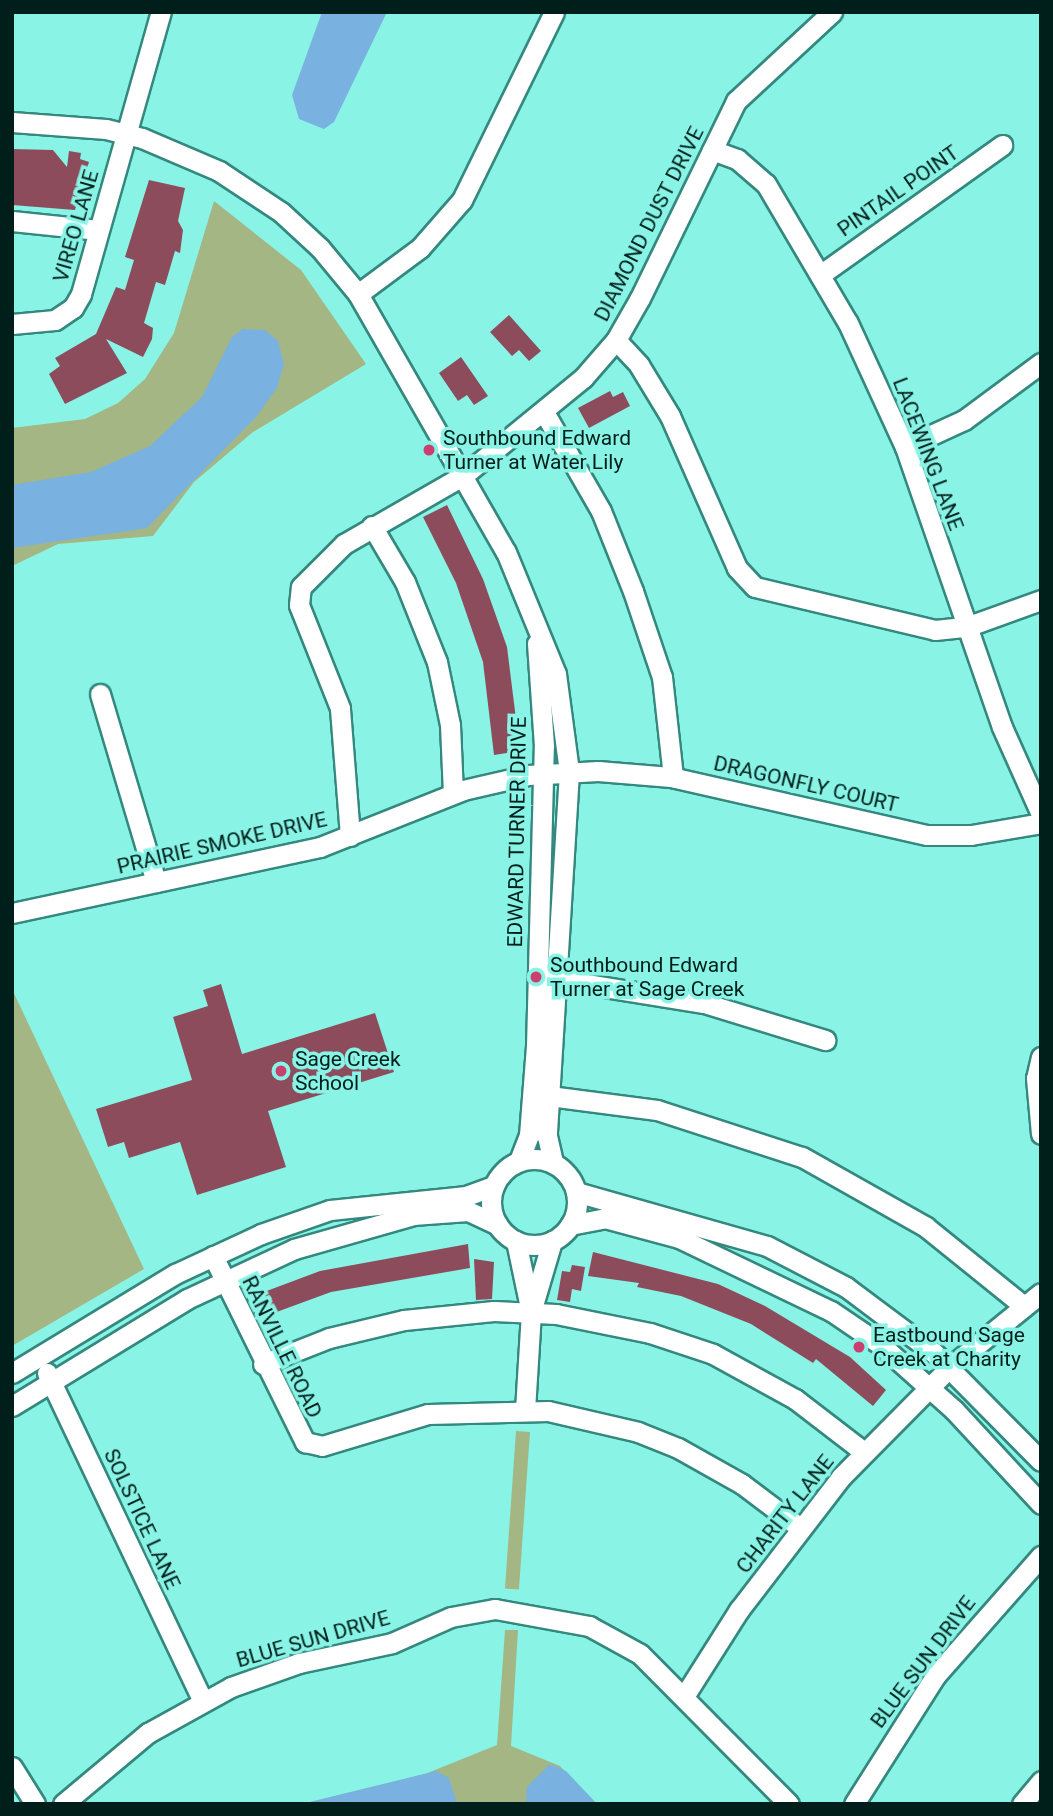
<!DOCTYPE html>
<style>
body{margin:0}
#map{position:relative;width:1053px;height:1816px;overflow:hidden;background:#89f4e6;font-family:Roboto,sans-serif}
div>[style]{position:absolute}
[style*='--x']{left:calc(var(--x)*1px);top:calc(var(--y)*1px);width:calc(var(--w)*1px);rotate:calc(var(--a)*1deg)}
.green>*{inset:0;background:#a3b684;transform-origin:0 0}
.water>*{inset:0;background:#79b2e0}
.building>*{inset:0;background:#8d4c5c}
.roads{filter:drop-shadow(2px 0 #34887e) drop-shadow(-2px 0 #34887e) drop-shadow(0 2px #34887e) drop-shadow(0 -2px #34887e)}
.minor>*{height:19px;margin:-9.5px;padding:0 9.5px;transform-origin:9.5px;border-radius:9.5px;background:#fff}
.minor>.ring{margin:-9.5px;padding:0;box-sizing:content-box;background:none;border:19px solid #fff;border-radius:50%}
.dots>*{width:19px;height:19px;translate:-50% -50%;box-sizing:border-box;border:4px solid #89f4e6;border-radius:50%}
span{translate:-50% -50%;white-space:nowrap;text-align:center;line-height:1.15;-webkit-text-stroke:7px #89f4e6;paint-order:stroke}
.street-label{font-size:21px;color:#001f1b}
.poi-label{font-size:21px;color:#001f1b}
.left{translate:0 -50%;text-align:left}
.frame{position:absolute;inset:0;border:14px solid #001f1b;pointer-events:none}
</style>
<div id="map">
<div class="green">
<i style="clip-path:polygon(214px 201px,301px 270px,366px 364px,253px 432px,194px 482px,153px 536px,58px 544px,12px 566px,12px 428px,85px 419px,118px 403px,145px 379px,174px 333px)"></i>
<i style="clip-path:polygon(12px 989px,144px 1269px,12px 1346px)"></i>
<i style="left:516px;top:1431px;width:14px;height:158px;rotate:4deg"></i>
<i style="clip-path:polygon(505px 1630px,518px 1630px,511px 1746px,560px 1766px,597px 1804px,302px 1804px,425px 1774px,497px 1745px)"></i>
</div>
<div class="water">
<i style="clip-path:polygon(322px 12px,387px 12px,334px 122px,324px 129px,299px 119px,292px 95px)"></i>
<i style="clip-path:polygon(243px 329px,265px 330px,278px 341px,284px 364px,277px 388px,256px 417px,147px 528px,12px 548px,12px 485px,91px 472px,150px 446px,202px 397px,232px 337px)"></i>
<i style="clip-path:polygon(550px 1764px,566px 1771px,597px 1804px,526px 1804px,527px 1787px)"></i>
<i style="clip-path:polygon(436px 1771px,449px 1778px,457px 1804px,302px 1804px)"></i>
</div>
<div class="building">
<i style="clip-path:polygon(12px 149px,53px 150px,67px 167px,69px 151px,81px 153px,80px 159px,89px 162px,75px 210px,12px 205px)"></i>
<i style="clip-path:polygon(149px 180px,185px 188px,178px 221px,183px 230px,180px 253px,175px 251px,165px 285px,156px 282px,144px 323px,153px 328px,152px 339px,143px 357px,106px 339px,127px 373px,65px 404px,49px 374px,60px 366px,55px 358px,96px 334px,116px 287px,125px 290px,134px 260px,125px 257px)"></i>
<i style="clip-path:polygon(509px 315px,541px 351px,529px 361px,519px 350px,512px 356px,490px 332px)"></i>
<i style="clip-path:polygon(461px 357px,488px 396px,474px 405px,467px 395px,458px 401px,439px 373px)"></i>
<i style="clip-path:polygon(610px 391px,613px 397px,623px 392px,630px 406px,589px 428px,578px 408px)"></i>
<i style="clip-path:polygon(447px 505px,483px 579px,507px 647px,520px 751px,494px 755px,483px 662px,456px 583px,423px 517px)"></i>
<i style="clip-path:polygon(221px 984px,242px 1054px,375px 1013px,394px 1072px,268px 1111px,286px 1167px,197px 1195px,180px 1142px,129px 1158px,124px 1142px,108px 1147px,96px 1109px,192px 1080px,173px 1017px,208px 1006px,203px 990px)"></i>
<i style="clip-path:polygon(468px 1244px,470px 1268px,331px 1292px,263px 1317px,253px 1296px,320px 1271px)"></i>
<i style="clip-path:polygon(593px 1252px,718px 1284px,765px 1306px,850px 1357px,886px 1390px,873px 1406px,816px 1359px,813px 1363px,751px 1324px,681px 1296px,637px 1287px,639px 1283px,588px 1276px)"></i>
<i style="clip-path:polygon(474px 1259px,494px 1262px,492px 1299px,476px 1300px)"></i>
<i style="clip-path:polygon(572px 1265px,585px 1267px,581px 1291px,572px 1289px,570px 1302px,557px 1300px,562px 1271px,570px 1272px)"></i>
</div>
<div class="roads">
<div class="minor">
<i style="--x:12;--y:122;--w:94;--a:4.3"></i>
<i style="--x:106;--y:129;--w:37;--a:14"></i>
<i style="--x:142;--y:138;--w:84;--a:23.2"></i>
<i style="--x:219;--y:171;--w:74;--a:33.5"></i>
<i style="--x:281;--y:212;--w:53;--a:42.7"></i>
<i style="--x:320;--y:248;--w:60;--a:50.4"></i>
<i style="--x:358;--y:294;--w:297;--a:60.2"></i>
<i style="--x:506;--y:552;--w:132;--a:67.7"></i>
<i style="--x:556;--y:674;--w:99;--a:82.4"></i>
<i style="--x:569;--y:772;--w:365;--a:93.5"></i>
<i style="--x:547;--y:1136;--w:28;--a:77"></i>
<i style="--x:712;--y:150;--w:27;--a:20"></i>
<i style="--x:737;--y:159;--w:38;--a:41"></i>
<i style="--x:766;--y:184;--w:161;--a:59.5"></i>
<i style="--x:848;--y:323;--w:136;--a:65.3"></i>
<i style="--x:905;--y:447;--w:296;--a:70.9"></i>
<i style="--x:1002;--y:727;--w:95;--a:65.9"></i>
<i style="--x:12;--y:221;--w:87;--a:5.9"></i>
<i style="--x:820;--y:275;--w:224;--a:-35.5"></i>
<i style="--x:358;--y:294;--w:77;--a:-36.6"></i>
<i style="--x:420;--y:248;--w:64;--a:-48.8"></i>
<i style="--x:462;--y:200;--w:209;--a:-63.9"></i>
<i style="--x:12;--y:324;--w:43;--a:-5.3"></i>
<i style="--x:55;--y:320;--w:22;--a:-34"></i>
<i style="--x:73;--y:308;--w:16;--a:-60"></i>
<i style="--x:81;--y:294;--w:293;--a:-74.2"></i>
<i style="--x:616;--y:340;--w:34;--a:47"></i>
<i style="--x:639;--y:365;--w:60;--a:58.7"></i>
<i style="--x:670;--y:416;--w:166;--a:66.2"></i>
<i style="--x:737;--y:568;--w:26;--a:47"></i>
<i style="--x:755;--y:587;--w:185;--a:13.4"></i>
<i style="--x:935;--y:630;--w:31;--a:-6"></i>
<i style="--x:966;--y:627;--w:80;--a:-19.8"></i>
<i style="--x:544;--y:412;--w:114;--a:60.1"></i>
<i style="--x:601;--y:511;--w:86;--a:68.2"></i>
<i style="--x:633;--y:591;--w:91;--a:71.4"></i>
<i style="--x:662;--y:677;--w:101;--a:83.7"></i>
<i style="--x:905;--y:447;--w:65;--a:-24.6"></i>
<i style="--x:964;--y:420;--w:96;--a:-36.5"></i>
<i style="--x:372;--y:526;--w:65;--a:59.5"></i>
<i style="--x:405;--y:582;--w:86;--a:68.2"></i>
<i style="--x:437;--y:662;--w:64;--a:78.3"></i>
<i style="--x:450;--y:725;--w:68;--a:87.5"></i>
<i style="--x:100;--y:694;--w:196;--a:73.4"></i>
<i style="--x:350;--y:836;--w:128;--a:-94.5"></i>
<i style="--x:340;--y:708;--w:111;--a:-111.7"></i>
<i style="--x:299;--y:605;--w:18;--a:-84"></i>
<i style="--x:301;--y:587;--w:61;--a:-45"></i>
<i style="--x:344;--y:544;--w:138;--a:-29.9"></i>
<i style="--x:464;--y:475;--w:154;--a:-39.2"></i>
<i style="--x:583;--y:378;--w:50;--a:-49"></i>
<i style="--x:616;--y:340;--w:48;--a:-60.3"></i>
<i style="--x:640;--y:298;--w:219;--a:-64"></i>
<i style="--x:736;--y:101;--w:131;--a:-42.8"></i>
<i style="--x:12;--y:913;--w:315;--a:-12.1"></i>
<i style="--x:320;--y:847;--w:154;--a:-21.7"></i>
<i style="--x:463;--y:790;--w:67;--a:-13"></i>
<i style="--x:528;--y:775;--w:70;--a:-3.3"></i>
<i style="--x:598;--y:771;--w:73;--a:4.7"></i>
<i style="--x:671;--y:777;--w:262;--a:12.8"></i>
<i style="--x:927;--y:835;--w:44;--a:0"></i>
<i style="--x:971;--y:835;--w:71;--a:-9.7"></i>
<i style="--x:549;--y:978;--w:157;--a:9.2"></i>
<i style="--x:704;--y:1003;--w:127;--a:17"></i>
<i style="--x:1041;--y:1057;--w:22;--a:103"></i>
<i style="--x:1036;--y:1078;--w:56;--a:84.9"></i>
<i style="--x:534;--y:1094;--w:124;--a:7.4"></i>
<i style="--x:657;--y:1110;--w:152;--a:18"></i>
<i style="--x:802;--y:1157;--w:142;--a:29.4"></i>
<i style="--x:926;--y:1227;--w:126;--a:38.9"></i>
<i class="ring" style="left:491px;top:1159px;width:67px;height:67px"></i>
<i style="--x:519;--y:1161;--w:28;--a:-69"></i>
<i style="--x:529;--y:1135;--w:89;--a:-85.5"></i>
<i style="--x:536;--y:1046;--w:300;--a:-88.5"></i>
<i style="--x:544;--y:746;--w:103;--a:-93.9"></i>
<i style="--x:576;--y:1192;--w:198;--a:15.8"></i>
<i style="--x:767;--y:1246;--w:89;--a:27.4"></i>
<i style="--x:846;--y:1287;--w:109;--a:36.8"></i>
<i style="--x:933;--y:1352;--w:153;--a:45.3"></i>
<i style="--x:570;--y:1225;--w:36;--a:-11"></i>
<i style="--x:605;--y:1218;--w:77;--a:15.1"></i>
<i style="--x:679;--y:1238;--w:169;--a:25.7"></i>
<i style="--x:831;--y:1311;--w:60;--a:34.2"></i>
<i style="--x:881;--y:1345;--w:98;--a:41.7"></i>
<i style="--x:954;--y:1410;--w:128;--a:47.2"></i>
<i style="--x:516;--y:1241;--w:73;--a:78.1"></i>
<i style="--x:213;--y:1256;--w:208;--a:63.7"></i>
<i style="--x:305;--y:1442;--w:17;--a:13"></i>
<i style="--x:322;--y:1446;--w:111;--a:-16.8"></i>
<i style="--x:428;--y:1414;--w:120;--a:-1.4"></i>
<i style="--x:548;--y:1411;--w:92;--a:13.1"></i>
<i style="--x:638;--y:1432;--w:43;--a:21.8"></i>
<i style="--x:678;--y:1448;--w:73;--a:29.4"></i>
<i style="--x:742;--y:1484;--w:71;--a:37"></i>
<i style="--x:263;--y:1364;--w:71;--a:-21.5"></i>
<i style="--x:329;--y:1338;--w:77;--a:-13.5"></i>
<i style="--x:404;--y:1320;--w:90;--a:-5.7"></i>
<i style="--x:494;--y:1311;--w:62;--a:2.8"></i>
<i style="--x:556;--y:1314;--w:96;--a:11.4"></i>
<i style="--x:650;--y:1333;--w:66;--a:18.4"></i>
<i style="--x:713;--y:1354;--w:94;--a:28.8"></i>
<i style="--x:795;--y:1399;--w:87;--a:37.5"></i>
<i style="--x:12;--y:1373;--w:191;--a:-31.3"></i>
<i style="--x:175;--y:1274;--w:95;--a:-24.9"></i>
<i style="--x:261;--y:1234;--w:73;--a:-19.2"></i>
<i style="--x:330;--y:1210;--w:137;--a:-5.9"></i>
<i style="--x:466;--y:1196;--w:30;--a:-20"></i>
<i style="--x:47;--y:1373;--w:363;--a:64.6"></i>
<i style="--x:12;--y:1406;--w:205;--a:-31.4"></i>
<i style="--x:187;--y:1299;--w:118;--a:-25"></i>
<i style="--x:294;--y:1249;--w:124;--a:-15.9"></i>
<i style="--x:413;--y:1215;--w:55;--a:-4.2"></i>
<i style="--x:468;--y:1211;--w:33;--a:25"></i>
<i style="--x:525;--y:1410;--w:98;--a:-86.5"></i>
<i style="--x:531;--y:1312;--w:74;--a:-73.5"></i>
<i style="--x:685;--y:1695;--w:101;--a:-57.6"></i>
<i style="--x:739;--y:1610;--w:168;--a:-52.5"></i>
<i style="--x:841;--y:1477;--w:155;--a:-45.3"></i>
<i style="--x:950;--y:1367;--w:117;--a:-39.1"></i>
<i style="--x:12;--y:1767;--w:44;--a:58.1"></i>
<i style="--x:63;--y:1804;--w:111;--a:-39.9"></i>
<i style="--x:148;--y:1733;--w:95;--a:-29"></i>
<i style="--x:231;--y:1687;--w:72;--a:-19.4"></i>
<i style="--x:299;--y:1663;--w:95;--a:-12.1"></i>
<i style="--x:392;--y:1643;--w:64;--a:-23.8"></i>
<i style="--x:451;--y:1617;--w:45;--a:-10.3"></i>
<i style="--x:495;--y:1609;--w:96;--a:10.3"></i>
<i style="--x:589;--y:1626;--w:58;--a:28.8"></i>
<i style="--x:640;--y:1654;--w:211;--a:45.2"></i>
<i style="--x:854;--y:1804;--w:153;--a:-57.6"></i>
<i style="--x:936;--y:1675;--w:159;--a:-48.6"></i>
<i style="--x:1022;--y:1804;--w:30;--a:-50"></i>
</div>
</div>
<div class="dots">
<i style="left:429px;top:450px;background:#cb3e6d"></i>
<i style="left:536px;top:977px;background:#cb3e6d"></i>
<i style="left:281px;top:1071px;background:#cb3e6d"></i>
<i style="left:859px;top:1347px;background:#cb3e6d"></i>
</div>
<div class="street-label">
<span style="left:898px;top:191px;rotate:-35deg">PINTAIL POINT</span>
<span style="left:649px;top:224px;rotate:-63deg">DIAMOND DUST DRIVE</span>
<span style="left:76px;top:226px;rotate:-74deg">VIREO LANE</span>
<span style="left:928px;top:454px;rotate:69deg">LACEWING LANE</span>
<span style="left:806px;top:784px;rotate:13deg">DRAGONFLY COURT</span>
<span style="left:517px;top:832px;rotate:-89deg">EDWARD TURNER DRIVE</span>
<span style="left:222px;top:843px;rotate:-13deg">PRAIRIE SMOKE DRIVE</span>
<span style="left:282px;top:1347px;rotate:64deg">RANVILLE ROAD</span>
<span style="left:785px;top:1514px;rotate:-52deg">CHARITY LANE</span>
<span style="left:142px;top:1519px;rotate:65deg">SOLSTICE LANE</span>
<span style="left:313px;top:1639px;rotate:-16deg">BLUE SUN DRIVE</span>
<span style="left:923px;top:1662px;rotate:-53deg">BLUE SUN DRIVE</span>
</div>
<div class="poi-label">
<span class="left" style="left:443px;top:450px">Southbound Edward<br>Turner at Water Lily</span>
<span class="left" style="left:550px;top:977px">Southbound Edward<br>Turner at Sage Creek</span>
<span class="left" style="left:295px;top:1071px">Sage Creek<br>School</span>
<span class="left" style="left:873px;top:1347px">Eastbound Sage<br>Creek at Charity</span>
</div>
<div class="frame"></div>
</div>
